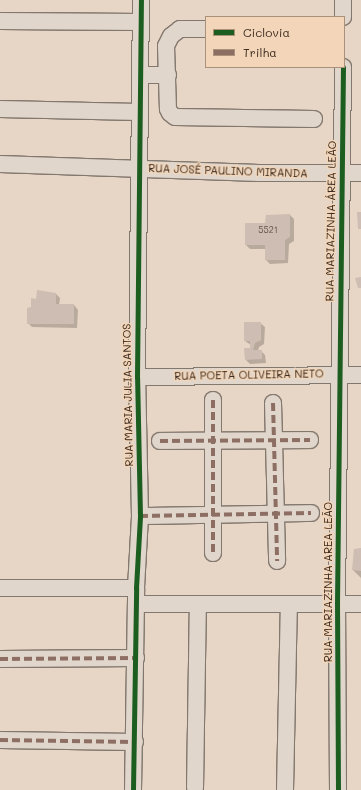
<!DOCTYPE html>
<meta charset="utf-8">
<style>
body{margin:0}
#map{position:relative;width:361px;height:790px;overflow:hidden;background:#e7d5c5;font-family:Mali,sans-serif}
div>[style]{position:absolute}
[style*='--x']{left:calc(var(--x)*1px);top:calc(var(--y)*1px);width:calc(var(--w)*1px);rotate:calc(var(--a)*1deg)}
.shadow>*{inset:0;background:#0003}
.building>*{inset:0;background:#cebdb2}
.roads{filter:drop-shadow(1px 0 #83786e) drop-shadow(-1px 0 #83786e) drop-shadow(0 1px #83786e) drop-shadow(0 -1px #83786e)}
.minor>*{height:16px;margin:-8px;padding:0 8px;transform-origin:8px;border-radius:8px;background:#e1d6cb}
.quiet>*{height:4px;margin-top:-2px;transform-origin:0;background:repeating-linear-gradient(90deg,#8d6e63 0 8px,transparent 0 12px)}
.cycleway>*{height:5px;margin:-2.5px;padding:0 2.5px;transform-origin:2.5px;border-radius:2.5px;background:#1b5e20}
span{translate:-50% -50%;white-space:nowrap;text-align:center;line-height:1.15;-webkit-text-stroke:3px #f3d6b9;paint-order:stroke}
.number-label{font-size:9px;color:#615044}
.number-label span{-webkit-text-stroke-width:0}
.street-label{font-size:11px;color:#3b2a1e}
.legend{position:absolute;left:205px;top:16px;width:140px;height:52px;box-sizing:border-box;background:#f3d6b9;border:1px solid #a9917b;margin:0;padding:5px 7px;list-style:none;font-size:12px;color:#3b2a1e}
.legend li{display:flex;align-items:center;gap:8px;height:20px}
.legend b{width:20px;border:1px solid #a9917b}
</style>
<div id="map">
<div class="shadow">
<i style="clip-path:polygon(290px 215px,294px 219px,294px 241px,289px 244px,288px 263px,270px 264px,266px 260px,266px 249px,250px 249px,246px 245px,266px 224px)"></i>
<i style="clip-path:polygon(56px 294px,60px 298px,59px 305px,74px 305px,78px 310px,77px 328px,32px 327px,28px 323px,37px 300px)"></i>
<i style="clip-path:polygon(260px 323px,265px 327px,264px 344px,259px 347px,258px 351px,261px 351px,265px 355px,266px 363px,250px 364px,246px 360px,251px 349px,251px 345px,245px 341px)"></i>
<i style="clip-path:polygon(361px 549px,361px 578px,353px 570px)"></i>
</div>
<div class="building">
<i style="clip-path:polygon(357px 212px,361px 212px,361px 229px,358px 229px)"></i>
<i style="clip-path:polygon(290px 214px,290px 237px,285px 240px,285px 260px,265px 260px,265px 245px,245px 245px,245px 223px,265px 223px,266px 215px)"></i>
<i style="clip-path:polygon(361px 277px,361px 288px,358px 288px,355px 278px)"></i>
<i style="clip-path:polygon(37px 290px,56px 293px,56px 304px,74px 304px,74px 324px,27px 324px,27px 308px,31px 307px,31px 298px,36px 299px)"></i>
<i style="clip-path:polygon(244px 322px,261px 322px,261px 340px,255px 343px,253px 350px,262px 350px,262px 359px,245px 360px,244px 348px,250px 348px,250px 341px,244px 341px)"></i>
<i style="clip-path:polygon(361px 548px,361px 571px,352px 570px,354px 549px)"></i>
</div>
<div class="roads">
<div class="minor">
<i style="--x:343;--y:17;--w:17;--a:-90"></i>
<i style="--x:0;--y:21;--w:141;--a:0.4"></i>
<i style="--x:206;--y:29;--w:26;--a:180"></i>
<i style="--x:180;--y:29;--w:11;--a:142"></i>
<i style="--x:171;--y:36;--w:11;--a:117"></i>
<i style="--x:166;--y:46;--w:63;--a:88.2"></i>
<i style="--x:168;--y:109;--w:4;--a:63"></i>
<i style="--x:170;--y:113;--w:6;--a:39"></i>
<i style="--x:175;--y:117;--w:139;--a:0.8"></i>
<i style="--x:140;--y:75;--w:28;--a:0"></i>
<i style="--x:0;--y:109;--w:139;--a:1.2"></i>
<i style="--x:0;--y:164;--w:259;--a:2"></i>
<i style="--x:259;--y:173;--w:102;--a:0"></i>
<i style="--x:137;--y:377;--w:224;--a:-0.5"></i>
<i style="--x:213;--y:400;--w:153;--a:90"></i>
<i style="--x:273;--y:403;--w:158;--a:88.5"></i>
<i style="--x:160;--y:441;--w:150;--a:-0.4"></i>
<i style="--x:140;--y:516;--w:171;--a:-1"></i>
<i style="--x:0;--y:588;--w:136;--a:0"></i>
<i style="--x:137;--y:604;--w:224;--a:0"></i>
<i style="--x:0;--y:659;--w:136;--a:-0.4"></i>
<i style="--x:0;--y:740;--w:135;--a:0.8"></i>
<i style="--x:195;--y:788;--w:184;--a:-89.1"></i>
<i style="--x:133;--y:790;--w:202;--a:-89.1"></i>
<i style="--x:136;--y:588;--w:72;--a:-86.8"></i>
<i style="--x:140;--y:516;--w:139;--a:-91.2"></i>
<i style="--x:137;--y:377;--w:377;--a:-89.4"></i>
<i style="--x:285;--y:790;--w:186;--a:-88.8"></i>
<i style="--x:338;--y:790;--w:186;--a:-90.3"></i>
<i style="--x:337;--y:604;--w:537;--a:-89.36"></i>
</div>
</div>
<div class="quiet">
<i style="--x:213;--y:400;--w:153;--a:90"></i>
<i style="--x:273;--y:403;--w:158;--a:88.5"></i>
<i style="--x:160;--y:441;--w:150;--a:-0.4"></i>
<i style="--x:140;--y:516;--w:171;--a:-1"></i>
<i style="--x:0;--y:659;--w:136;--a:-0.4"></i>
<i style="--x:0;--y:740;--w:135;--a:0.8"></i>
</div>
<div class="cycleway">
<i style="--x:133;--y:790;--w:202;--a:-89.1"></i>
<i style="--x:136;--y:588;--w:72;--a:-86.8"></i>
<i style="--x:140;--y:516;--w:139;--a:-91.2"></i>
<i style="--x:137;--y:377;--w:377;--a:-89.4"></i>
<i style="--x:338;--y:790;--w:186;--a:-90.3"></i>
<i style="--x:337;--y:604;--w:537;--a:-89.36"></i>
</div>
<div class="number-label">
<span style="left:268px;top:230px">5521</span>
</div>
<div class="street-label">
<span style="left:228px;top:171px;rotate:2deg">RUA JOSÉ PAULINO MIRANDA</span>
<span style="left:331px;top:221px;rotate:-89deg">RUA MARIAZINHA ÁREA LEÃO</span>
<span style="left:249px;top:375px;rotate:-1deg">RUA POETA OLIVEIRA NETO</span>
<span style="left:128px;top:395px;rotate:-91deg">RUA MARIA JULIA SANTOS</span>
<span style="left:328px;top:582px;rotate:-90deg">RUA MARIAZINHA AREA LEÃO</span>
</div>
<ul class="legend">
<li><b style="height:5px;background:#1b5e20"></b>Ciclovia</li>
<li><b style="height:5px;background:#8d6e63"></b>Trilha</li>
</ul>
</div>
